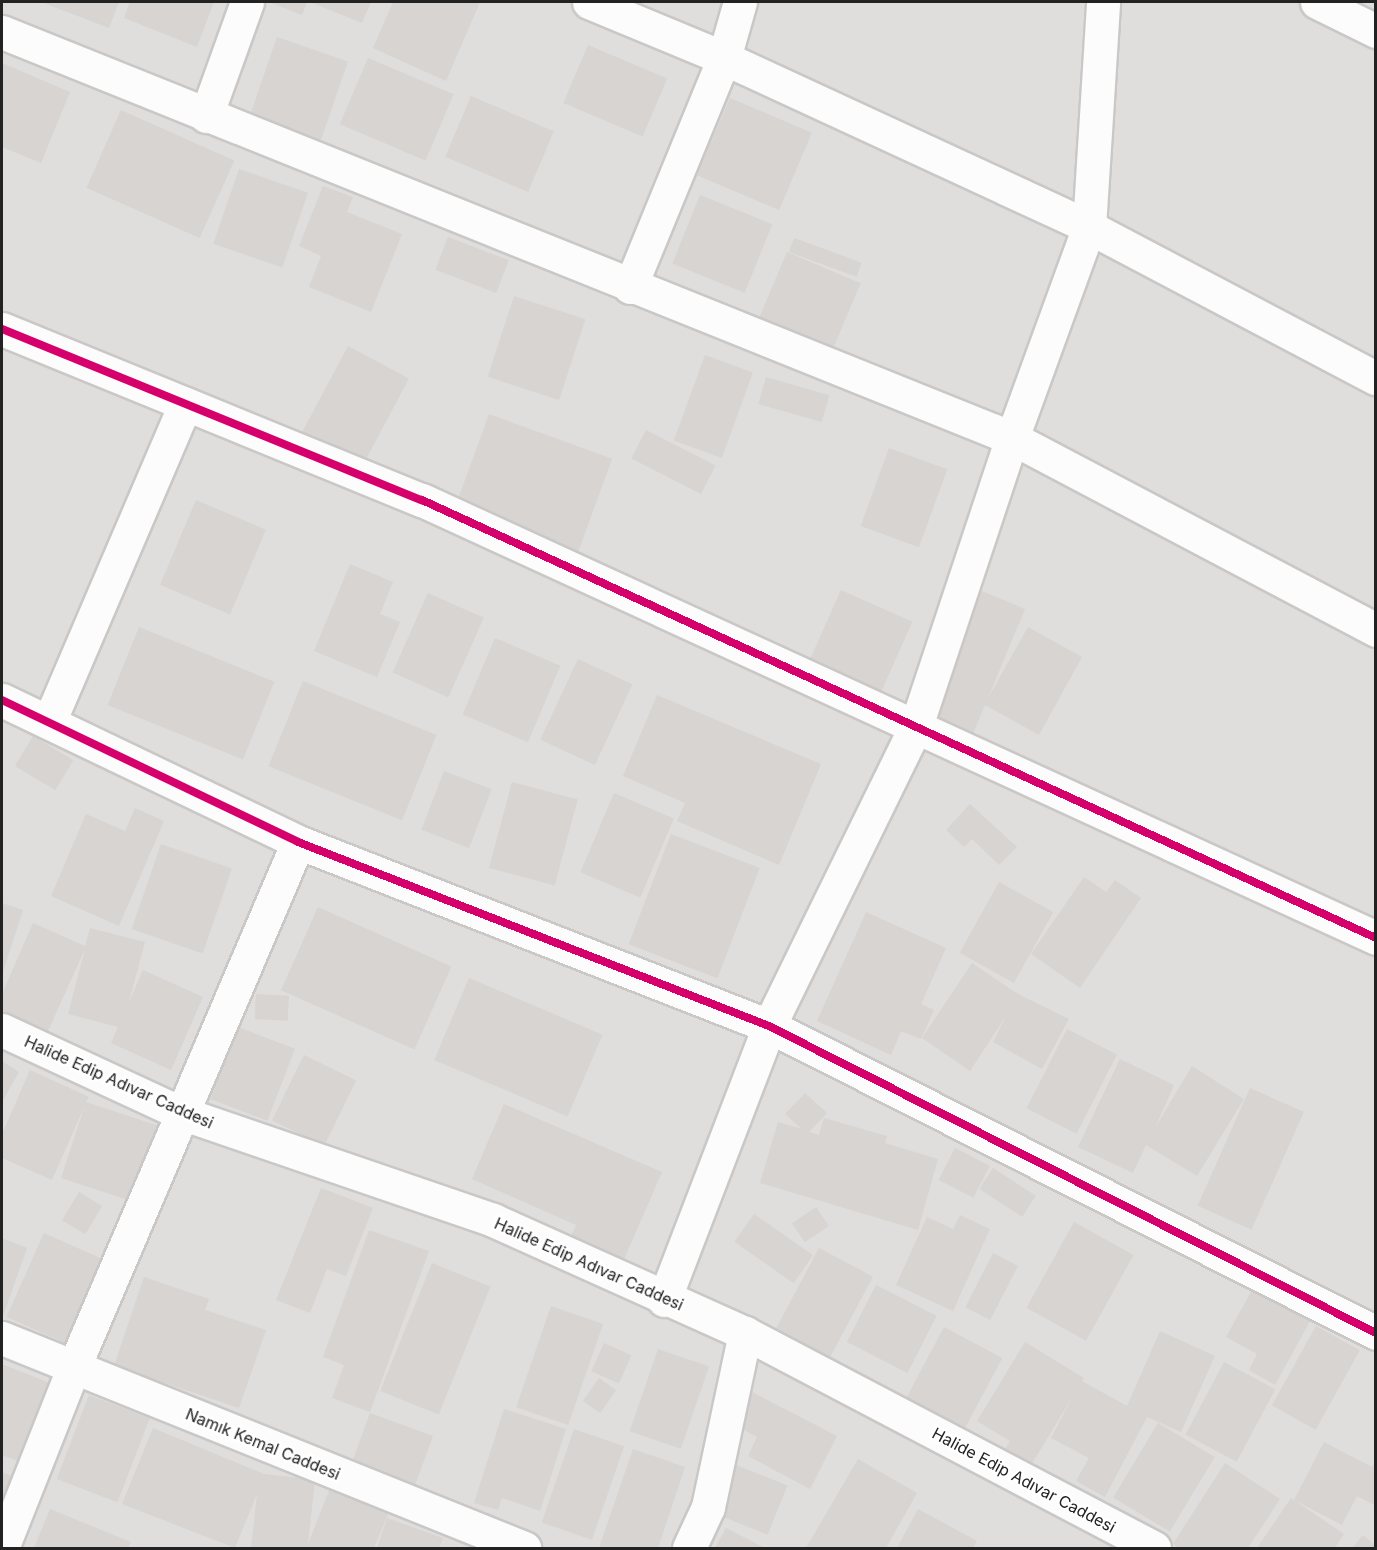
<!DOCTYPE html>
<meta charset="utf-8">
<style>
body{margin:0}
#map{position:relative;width:1377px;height:1550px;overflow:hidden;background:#f0eeeb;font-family:Inter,sans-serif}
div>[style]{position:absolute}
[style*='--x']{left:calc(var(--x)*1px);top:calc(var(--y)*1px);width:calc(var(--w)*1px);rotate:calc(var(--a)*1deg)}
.residential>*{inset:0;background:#dfdedc;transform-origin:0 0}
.building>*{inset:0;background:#d7d4d2;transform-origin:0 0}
.roads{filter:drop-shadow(2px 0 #c9c8c7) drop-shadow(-2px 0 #c9c8c7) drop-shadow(0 2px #c9c8c7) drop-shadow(0 -2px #c9c8c7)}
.minor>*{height:33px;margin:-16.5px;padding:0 16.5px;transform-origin:16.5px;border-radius:16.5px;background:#fdfcfc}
.cycleway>*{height:8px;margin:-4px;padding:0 4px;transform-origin:4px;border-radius:4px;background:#d6006c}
span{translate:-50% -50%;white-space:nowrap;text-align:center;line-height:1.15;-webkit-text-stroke:5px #fff;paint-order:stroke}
.street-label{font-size:16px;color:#222}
.frame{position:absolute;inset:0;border:3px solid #222;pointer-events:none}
</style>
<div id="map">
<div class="residential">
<i style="left:2px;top:2px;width:1373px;height:1546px"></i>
</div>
<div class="building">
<i style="clip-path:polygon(41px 2px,119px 2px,109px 28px)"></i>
<i style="clip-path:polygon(130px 2px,214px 2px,197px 47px,124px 18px)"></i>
<i style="clip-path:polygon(269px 2px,307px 2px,302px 15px)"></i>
<i style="clip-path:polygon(310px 2px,371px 2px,362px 23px)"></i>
<i style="clip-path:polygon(393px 2px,480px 2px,446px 81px,373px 48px)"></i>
<i style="left:277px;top:37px;width:75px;height:83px;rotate:19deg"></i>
<i style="left:588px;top:45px;width:86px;height:63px;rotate:23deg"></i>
<i style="left:368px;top:58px;width:93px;height:72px;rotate:23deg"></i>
<i style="clip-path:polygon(2px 63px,70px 92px,41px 163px,2px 147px)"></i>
<i style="left:471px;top:96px;width:90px;height:66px;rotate:23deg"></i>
<i style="left:730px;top:98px;width:89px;height:84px;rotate:23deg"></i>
<i style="left:121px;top:110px;width:124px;height:85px;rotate:24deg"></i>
<i style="left:239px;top:169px;width:73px;height:79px;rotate:19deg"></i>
<i style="clip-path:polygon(323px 186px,353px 197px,347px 212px,402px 234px,371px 312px,309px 287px,321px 256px,299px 246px)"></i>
<i style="left:700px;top:195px;width:78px;height:74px;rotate:22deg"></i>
<i style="left:448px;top:237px;width:65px;height:35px;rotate:21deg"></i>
<i style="left:794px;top:238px;width:72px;height:15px;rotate:20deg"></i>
<i style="left:787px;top:252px;width:80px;height:70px;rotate:23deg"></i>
<i style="left:514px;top:296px;width:75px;height:85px;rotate:18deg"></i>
<i style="left:348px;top:346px;width:69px;height:98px;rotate:28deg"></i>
<i style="left:705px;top:355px;width:51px;height:91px;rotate:20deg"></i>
<i style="left:766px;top:377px;width:66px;height:28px;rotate:16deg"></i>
<i style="left:489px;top:414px;width:131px;height:100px;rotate:20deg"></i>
<i style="left:646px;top:430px;width:78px;height:32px;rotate:27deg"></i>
<i style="left:889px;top:448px;width:62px;height:83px;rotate:20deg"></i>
<i style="left:196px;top:500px;width:76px;height:92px;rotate:23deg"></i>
<i style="clip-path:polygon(350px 564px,393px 582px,380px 614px,400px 622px,377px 677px,314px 651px)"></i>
<i style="left:841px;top:590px;width:78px;height:83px;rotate:24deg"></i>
<i style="clip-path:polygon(982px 591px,1025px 609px,988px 698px,1028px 627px,1082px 657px,1039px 735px,985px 705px,972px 736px,928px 717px)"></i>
<i style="left:428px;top:593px;width:61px;height:87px;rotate:24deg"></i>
<i style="left:139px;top:627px;width:146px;height:84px;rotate:22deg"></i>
<i style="left:495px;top:638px;width:71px;height:83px;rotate:23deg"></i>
<i style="left:578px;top:659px;width:60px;height:89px;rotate:25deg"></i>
<i style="left:303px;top:681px;width:144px;height:92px;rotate:22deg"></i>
<i style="clip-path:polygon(657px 695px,821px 764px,779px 865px,677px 821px,685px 803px,623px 776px)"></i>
<i style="left:33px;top:736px;width:47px;height:35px;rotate:31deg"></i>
<i style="left:444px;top:771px;width:51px;height:63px;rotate:21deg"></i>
<i style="left:512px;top:782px;width:68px;height:89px;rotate:15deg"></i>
<i style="left:614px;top:793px;width:65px;height:86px;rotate:23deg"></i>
<i style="clip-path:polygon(970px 804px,1017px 847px,999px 865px,972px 839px,964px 847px,946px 830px)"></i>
<i style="clip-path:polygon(135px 808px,164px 821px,119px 926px,51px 896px,86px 814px,125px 831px)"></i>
<i style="left:671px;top:834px;width:95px;height:118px;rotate:21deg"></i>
<i style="left:161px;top:844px;width:75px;height:90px;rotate:19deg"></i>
<i style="clip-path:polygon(1084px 877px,1106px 892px,1115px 880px,1141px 898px,1080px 988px,1031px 954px)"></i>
<i style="left:999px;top:882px;width:62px;height:81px;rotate:29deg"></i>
<i style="clip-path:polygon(2px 903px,23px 910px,2px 975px)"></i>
<i style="left:318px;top:907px;width:146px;height:91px;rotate:24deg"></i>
<i style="clip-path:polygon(866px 912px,946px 948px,921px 1004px,934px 1010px,921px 1039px,901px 1031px,891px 1055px,817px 1021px)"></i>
<i style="clip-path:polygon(33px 923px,85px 946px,90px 928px,145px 942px,129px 1002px,143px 970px,203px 997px,171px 1070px,111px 1043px,118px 1027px,68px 1014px,85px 949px,48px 1031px,2px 1010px,2px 994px)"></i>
<i style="clip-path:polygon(972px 963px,1018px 994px,1069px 1019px,1042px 1069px,993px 1042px,1006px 1016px,970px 1071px,922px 1038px)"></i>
<i style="left:469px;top:978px;width:145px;height:89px;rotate:23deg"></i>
<i style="left:256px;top:994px;width:33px;height:25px;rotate:3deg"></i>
<i style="left:238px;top:1027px;width:61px;height:77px;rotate:21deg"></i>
<i style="left:1067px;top:1029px;width:56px;height:89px;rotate:27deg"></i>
<i style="left:304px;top:1055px;width:58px;height:73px;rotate:26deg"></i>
<i style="clip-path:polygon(1120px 1059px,1174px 1085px,1155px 1128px,1192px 1066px,1244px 1099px,1197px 1176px,1146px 1145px,1133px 1173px,1078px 1147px)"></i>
<i style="clip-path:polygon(2px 1061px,19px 1072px,2px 1102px)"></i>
<i style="clip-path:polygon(30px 1070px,89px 1097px,86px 1102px,159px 1126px,134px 1202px,61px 1178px,85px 1105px,52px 1180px,2px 1158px,2px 1134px)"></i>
<i style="left:1250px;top:1088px;width:59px;height:129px;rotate:24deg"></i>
<i style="clip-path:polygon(805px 1093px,827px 1113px,809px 1132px,819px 1135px,824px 1118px,887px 1136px,885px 1143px,938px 1159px,918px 1230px,760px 1183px,778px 1122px,802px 1129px,785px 1114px)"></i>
<i style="clip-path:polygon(504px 1104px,662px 1172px,622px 1264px,569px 1241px,576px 1225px,472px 1179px)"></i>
<i style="left:955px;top:1148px;width:39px;height:36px;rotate:27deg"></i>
<i style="left:993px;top:1168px;width:51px;height:25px;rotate:33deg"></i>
<i style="clip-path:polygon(321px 1188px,373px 1208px,346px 1276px,327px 1269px,310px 1313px,276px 1300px)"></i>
<i style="left:79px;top:1192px;width:27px;height:33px;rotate:31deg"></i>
<i style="left:816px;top:1207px;width:23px;height:29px;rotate:56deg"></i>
<i style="left:754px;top:1214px;width:72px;height:34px;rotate:35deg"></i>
<i style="clip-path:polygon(960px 1215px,990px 1229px,953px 1311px,896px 1285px,927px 1217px,953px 1229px)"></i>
<i style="left:1074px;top:1222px;width:68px;height:98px;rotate:29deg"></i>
<i style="clip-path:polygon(369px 1230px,429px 1251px,370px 1412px,332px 1398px,344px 1365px,323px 1357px)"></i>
<i style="left:44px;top:1233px;width:72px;height:92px;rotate:24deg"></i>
<i style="clip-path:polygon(2px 1238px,27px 1248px,2px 1319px)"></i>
<i style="left:819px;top:1248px;width:61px;height:93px;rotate:28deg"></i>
<i style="left:993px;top:1253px;width:28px;height:61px;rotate:27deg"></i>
<i style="left:432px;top:1263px;width:63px;height:138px;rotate:22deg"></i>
<i style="clip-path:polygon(144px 1277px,209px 1299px,205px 1310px,266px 1330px,239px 1408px,114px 1366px)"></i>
<i style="left:876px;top:1285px;width:68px;height:64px;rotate:27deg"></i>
<i style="clip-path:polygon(1252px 1290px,1310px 1321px,1275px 1385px,1249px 1370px,1257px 1354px,1226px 1337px)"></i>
<i style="left:551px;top:1306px;width:55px;height:107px;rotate:19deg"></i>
<i style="left:1316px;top:1326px;width:50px;height:91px;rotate:29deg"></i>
<i style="left:944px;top:1327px;width:66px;height:80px;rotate:28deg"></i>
<i style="clip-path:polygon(1160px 1331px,1215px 1356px,1181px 1432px,1147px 1417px,1105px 1497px,1076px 1481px,1089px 1458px,1051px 1438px,1073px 1396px,1025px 1475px,999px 1459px,1010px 1441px,977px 1421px,1025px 1342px,1084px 1378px,1082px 1381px,1127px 1406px)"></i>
<i style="left:604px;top:1343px;width:30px;height:31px;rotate:24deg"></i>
<i style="left:658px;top:1349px;width:54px;height:87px;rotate:19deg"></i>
<i style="left:1224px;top:1362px;width:58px;height:82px;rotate:28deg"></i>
<i style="clip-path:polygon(2px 1364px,50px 1383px,19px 1461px,2px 1455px)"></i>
<i style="left:599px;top:1378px;width:21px;height:28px;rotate:35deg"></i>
<i style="clip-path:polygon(752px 1392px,837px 1436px,810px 1489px,748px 1456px,757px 1437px,735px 1425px)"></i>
<i style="left:89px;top:1395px;width:65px;height:90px;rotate:21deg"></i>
<i style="clip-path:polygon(504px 1409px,566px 1429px,540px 1511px,502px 1498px,498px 1510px,474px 1503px)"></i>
<i style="left:370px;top:1413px;width:67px;height:53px;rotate:20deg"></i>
<i style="left:1158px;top:1423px;width:66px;height:87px;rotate:31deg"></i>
<i style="clip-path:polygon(153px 1428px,264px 1474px,315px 1480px,308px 1544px,330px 1488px,389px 1512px,374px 1548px,251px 1548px,257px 1494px,235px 1548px,122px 1504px)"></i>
<i style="left:574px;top:1429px;width:53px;height:99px;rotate:19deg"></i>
<i style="clip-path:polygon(1324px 1442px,1372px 1467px,1376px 1460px,1376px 1506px,1357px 1496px,1342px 1525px,1294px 1500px)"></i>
<i style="clip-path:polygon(633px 1449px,685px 1467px,658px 1548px,599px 1548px)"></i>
<i style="clip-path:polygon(858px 1459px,917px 1493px,886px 1548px,806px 1548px)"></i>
<i style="left:729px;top:1462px;width:63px;height:53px;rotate:22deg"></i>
<i style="clip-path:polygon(1225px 1463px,1280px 1499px,1248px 1548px,1179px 1548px,1173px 1544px)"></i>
<i style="clip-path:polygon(2px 1472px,16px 1478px,2px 1513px)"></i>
<i style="clip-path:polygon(1291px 1498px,1344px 1534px,1335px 1548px,1257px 1548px)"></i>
<i style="clip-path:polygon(50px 1509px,131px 1542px,128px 1548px,34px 1548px)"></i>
<i style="clip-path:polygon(918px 1509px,977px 1541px,973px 1548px,897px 1548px)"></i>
<i style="clip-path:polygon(387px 1518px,443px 1538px,439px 1548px,377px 1548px)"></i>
<i style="clip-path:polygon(726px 1528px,765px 1548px,715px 1548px)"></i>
<i style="clip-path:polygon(1363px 1535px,1376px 1546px,1376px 1548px,1352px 1548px)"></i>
</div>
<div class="roads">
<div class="minor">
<i style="--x:589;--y:2;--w:146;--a:22.5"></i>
<i style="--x:724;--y:58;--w:402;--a:24.8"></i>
<i style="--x:1089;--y:227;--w:324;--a:27.8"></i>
<i style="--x:1317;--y:2;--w:66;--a:26.2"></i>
<i style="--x:2;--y:32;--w:1089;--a:21.9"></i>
<i style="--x:1012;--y:438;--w:412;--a:27.8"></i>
<i style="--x:206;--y:116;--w:121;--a:-70.2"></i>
<i style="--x:630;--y:287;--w:248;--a:-67.7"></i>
<i style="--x:724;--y:58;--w:58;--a:-74.1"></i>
<i style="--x:2;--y:329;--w:453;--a:22.2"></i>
<i style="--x:422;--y:500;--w:1050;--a:24.66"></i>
<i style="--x:2;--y:700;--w:328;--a:25.6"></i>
<i style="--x:298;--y:842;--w:506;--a:21.34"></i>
<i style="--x:769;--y:1026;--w:680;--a:26.83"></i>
<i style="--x:49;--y:722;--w:346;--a:-66.8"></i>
<i style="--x:2;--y:1030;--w:197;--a:24.9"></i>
<i style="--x:181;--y:1113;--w:330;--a:18.9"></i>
<i style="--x:493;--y:1220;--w:276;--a:24.2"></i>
<i style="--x:745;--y:1333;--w:462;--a:27.7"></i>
<i style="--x:664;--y:1300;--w:293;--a:-69"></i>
<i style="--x:769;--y:1026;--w:334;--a:-63.9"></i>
<i style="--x:916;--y:726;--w:304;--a:-71.6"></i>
<i style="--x:1012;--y:438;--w:225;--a:-70"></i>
<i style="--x:1089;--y:227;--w:225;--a:-86.4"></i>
<i style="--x:2;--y:1338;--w:563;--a:21.91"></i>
<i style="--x:2;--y:1548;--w:193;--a:-68.4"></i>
<i style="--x:73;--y:1369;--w:573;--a:-66.88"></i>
<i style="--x:689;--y:1548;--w:45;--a:-65.1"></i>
<i style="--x:708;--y:1507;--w:178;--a:-78"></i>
</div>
</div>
<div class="cycleway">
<i style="--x:2;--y:329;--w:453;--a:22.2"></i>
<i style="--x:422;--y:500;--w:1050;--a:24.66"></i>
<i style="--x:2;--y:700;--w:328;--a:25.6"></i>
<i style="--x:298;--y:842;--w:506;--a:21.34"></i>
<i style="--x:769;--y:1026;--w:680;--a:26.83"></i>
</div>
<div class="street-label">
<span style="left:119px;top:1082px;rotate:24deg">Halide Edip Adıvar Caddesi</span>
<span style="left:589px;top:1264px;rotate:24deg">Halide Edip Adıvar Caddesi</span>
<span style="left:263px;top:1444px;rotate:22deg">Namık Kemal Caddesi</span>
<span style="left:1024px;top:1480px;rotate:28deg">Halide Edip Adıvar Caddesi</span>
</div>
<div class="frame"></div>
</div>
